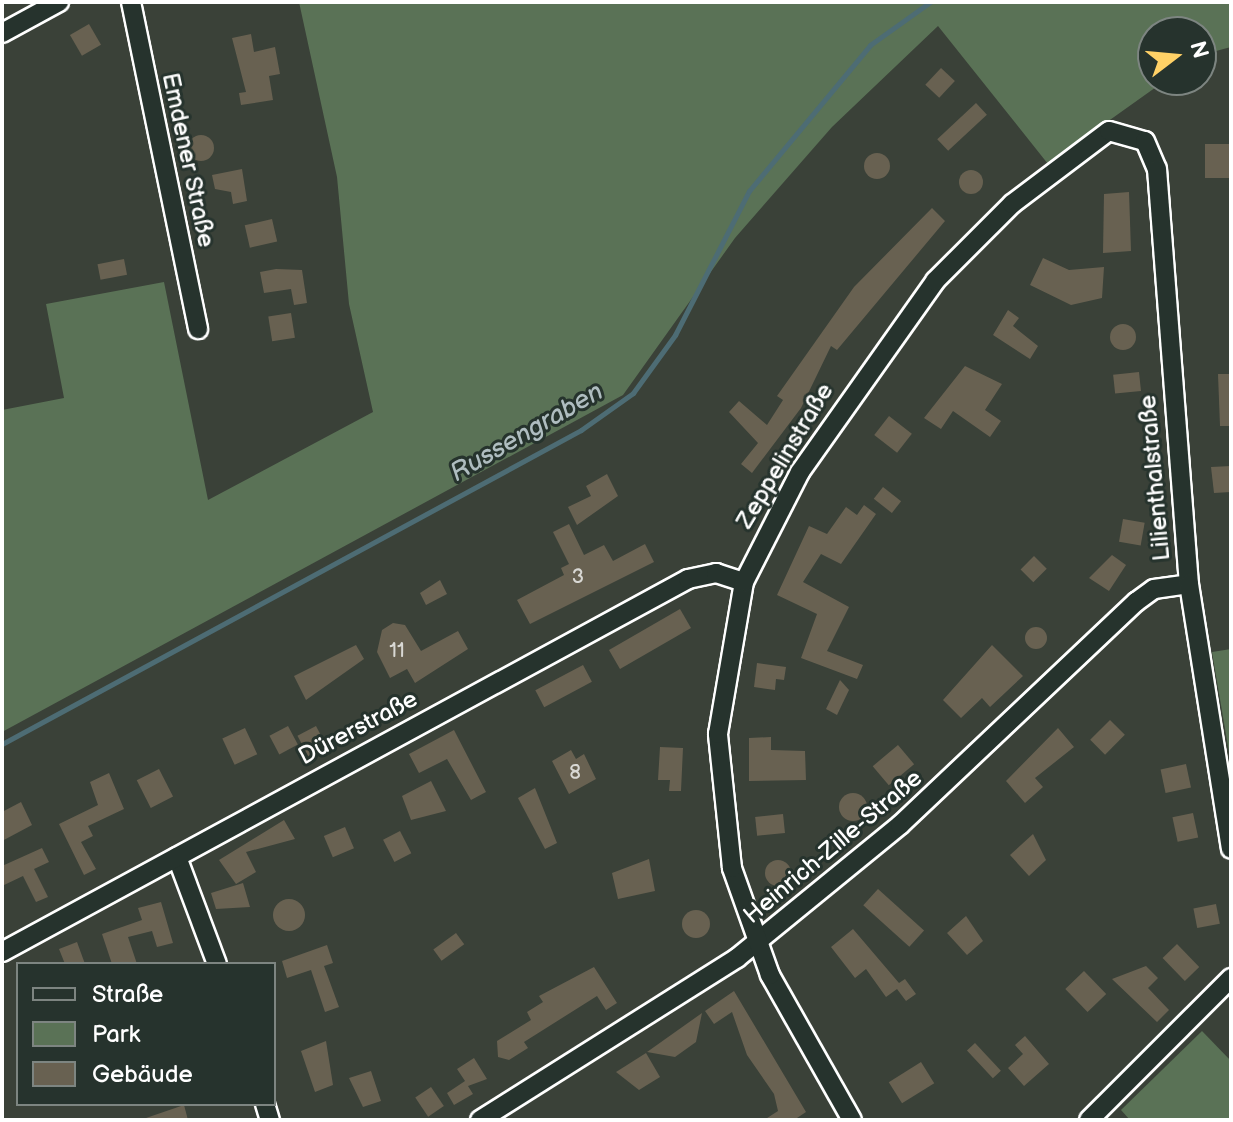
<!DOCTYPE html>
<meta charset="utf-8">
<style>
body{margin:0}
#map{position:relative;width:1233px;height:1122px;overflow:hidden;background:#3a4138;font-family:"Balsamiq Sans",sans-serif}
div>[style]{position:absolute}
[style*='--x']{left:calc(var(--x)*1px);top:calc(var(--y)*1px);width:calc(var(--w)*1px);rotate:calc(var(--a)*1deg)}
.green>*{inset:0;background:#5a7256}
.stream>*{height:5px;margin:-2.5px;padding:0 2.5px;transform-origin:2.5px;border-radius:2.5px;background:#4d6c74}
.building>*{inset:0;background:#686151;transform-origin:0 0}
.round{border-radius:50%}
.roads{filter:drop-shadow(2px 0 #fff) drop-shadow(-2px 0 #fff) drop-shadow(0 2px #fff) drop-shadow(0 -2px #fff)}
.minor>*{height:18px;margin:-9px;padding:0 9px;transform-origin:9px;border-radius:9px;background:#26332d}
span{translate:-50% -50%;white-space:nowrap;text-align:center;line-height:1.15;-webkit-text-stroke:6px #26332d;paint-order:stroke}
.number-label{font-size:20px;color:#d9d8d4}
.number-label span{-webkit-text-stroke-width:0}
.street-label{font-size:24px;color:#fff}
.water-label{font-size:26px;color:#afbdc0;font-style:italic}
.frame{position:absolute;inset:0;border:4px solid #fff;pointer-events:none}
.legend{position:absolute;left:16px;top:962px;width:260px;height:144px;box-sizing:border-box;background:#26332d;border:2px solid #7d8581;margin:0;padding:10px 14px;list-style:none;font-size:24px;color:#fff}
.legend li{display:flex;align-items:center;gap:16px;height:40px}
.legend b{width:40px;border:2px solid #7d8581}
.north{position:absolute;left:1137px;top:16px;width:80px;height:80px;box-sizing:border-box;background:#26332d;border:2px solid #7d8581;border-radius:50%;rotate:74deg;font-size:22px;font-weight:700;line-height:32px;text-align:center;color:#fff}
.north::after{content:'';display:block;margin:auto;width:28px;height:36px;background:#ffd166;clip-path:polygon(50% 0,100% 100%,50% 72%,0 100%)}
</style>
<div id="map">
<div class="green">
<i style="clip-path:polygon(299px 2px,1231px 2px,1231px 47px,1201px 55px,1201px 32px,1153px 32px,1153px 80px,1166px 80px,1048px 164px,938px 26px,832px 127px,735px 238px,623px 395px,2px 732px,2px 410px,64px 398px,46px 304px,164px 282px,208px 500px,373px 412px,349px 304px,337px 177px)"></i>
<i style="clip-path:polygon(1231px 649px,1231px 764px,1212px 652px)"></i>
<i style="clip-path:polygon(1202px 1031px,1231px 1061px,1231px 1120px,1130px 1120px,1121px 1110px)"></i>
</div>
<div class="stream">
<i style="--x:2;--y:744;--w:659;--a:-28.47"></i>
<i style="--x:581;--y:430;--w:64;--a:-35.4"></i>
<i style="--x:633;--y:393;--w:72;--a:-54.1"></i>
<i style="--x:675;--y:335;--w:162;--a:-62.8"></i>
<i style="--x:749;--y:191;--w:190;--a:-50.3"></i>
<i style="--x:870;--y:45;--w:74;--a:-35.6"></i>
</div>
<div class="building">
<i style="left:89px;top:24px;width:24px;height:22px;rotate:60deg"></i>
<i style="clip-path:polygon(251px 34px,254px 52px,275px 47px,280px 74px,269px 76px,273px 100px,241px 105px,239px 93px,246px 92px,232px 38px)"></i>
<i style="left:941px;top:68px;width:19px;height:23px;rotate:43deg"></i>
<i style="left:976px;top:103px;width:16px;height:53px;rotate:47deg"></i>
<i class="round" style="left:188px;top:135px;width:26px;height:26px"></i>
<i style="left:1205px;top:144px;width:26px;height:34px"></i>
<i class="round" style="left:864px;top:153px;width:26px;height:26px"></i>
<i style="clip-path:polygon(242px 169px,247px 201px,233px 204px,231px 192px,215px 189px,212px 175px)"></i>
<i class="round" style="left:959px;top:170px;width:24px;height:24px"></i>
<i style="clip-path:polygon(1129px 192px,1131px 251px,1103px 253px,1104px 194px)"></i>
<i style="clip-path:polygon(932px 208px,945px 221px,837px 350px,831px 346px,801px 408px,752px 473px,741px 464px,758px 443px,729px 412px,739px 401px,767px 425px,783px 400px,777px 396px,854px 287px)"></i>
<i style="left:272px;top:219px;width:23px;height:28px;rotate:77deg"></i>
<i style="clip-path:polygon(1043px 258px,1069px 270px,1104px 267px,1102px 298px,1071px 305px,1030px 285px)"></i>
<i style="left:124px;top:259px;width:16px;height:27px;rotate:79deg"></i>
<i style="clip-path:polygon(276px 269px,302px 270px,307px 303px,294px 305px,291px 289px,264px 293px,260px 272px)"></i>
<i style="clip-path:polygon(1008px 310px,1019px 318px,1013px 326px,1038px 346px,1030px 359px,993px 335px)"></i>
<i style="left:291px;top:313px;width:25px;height:23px;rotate:81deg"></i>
<i class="round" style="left:1110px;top:324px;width:26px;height:26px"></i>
<i style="clip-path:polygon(965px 366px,1002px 384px,985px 410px,1001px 421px,990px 437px,953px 411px,941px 429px,924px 418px)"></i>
<i style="left:1139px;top:372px;width:19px;height:26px;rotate:84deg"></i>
<i style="clip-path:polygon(1218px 374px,1231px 374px,1231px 426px,1220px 426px)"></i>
<i style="left:889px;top:416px;width:29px;height:24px;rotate:38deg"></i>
<i style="clip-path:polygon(1231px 466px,1231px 492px,1214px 493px,1211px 467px)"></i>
<i style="clip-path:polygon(607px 474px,618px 496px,577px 525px,568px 507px,591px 496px,586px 486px)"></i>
<i style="left:883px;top:487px;width:23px;height:15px;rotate:38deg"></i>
<i style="clip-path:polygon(864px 505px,876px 514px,841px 564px,821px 554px,803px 582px,849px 607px,827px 651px,863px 665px,857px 679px,801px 658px,817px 614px,777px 595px,809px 526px,827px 534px,846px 507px,857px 515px)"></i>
<i style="left:1123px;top:519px;width:22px;height:23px;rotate:10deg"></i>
<i style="clip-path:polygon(569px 524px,584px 555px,604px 545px,613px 561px,645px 544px,654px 562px,530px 624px,517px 600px,564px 575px,561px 568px,569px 564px,553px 532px)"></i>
<i style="clip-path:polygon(1112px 555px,1126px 565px,1109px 591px,1089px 578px)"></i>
<i style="left:1034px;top:556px;width:18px;height:19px;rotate:45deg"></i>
<i style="clip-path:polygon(440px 580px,447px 594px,426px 605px,420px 593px)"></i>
<i style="left:680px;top:609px;width:22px;height:82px;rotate:60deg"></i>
<i style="clip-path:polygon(393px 623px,405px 625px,421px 651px,458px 631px,468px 649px,415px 683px,407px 669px,390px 678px,377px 652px,382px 630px)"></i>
<i class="round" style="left:1025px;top:627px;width:22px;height:22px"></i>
<i style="clip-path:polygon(356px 645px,364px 659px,306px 700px,294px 676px)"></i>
<i style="clip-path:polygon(992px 645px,1023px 676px,990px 707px,982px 698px,961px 718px,943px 700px)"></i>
<i style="clip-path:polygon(757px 663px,786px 667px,784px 680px,776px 679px,775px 690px,754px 687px)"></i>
<i style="left:583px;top:665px;width:19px;height:54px;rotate:62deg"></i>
<i style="clip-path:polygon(840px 680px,849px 690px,837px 715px,826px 709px)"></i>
<i style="left:1110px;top:720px;width:21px;height:28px;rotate:45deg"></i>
<i style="left:288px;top:726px;width:21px;height:21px;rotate:62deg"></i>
<i style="left:316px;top:726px;width:26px;height:21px;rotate:62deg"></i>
<i style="left:245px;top:728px;width:29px;height:25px;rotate:65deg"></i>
<i style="clip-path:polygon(1058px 728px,1074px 747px,1035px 778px,1043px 787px,1025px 803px,1006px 781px)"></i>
<i style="clip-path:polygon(454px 730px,486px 792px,471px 800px,447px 759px,419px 773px,409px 754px)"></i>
<i style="clip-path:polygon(771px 737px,771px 750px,805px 751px,806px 780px,749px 781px,749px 738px)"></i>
<i style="left:898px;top:745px;width:25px;height:33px;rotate:50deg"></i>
<i style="clip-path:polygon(660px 747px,683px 748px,681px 791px,669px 791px,670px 780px,658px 780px)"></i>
<i style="clip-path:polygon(571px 750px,576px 759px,584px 754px,596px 779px,569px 794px,552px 761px)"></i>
<i style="left:1186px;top:764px;width:24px;height:26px;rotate:78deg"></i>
<i style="left:159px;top:769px;width:31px;height:25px;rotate:63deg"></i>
<i style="clip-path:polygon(109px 773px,124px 809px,88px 826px,93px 836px,81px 842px,96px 869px,84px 875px,59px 824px,98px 805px,90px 782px)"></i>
<i style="clip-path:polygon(431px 781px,446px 811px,411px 820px,402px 796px)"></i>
<i style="clip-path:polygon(535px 788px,557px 843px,545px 849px,518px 798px)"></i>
<i class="round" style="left:839px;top:793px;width:28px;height:28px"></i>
<i style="clip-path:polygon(21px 802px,32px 825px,2px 841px,2px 812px)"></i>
<i style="left:1193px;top:813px;width:25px;height:21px;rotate:78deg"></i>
<i style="left:783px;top:814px;width:19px;height:28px;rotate:84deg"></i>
<i style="clip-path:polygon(284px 820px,295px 839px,246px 852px,256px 872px,236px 884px,219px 860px)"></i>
<i style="left:345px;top:827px;width:23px;height:23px;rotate:67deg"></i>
<i style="left:400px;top:831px;width:25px;height:19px;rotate:63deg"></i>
<i style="clip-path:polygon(1033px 834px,1046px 860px,1029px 876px,1010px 855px)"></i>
<i style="clip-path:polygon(42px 848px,49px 862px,34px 869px,48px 897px,36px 902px,23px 876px,2px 886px,2px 866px)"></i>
<i style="clip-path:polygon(649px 859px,655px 891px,618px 899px,612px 873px)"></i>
<i class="round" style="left:765px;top:860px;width:26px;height:26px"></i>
<i style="clip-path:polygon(243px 883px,250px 907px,216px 909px,211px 893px)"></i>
<i style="left:878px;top:889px;width:62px;height:22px;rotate:42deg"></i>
<i class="round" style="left:273px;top:899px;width:32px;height:32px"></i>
<i style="clip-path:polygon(161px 902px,173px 943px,157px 947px,152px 931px,128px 937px,137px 964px,112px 964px,102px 934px,142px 920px,138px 908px)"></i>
<i style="left:1216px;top:904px;width:20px;height:23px;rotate:79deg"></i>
<i class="round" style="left:682px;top:910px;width:28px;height:28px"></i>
<i style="clip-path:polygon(966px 916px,983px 941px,967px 955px,947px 933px)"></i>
<i style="clip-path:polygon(853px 929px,899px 983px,905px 979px,916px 994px,906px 1001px,897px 989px,886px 997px,866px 969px,855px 978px,831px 947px)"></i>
<i style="left:456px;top:933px;width:14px;height:28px;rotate:54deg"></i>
<i style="clip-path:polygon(77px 942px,85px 964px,65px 964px,59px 949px)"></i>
<i style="left:1177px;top:944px;width:32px;height:20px;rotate:46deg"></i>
<i style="clip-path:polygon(327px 945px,333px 963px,324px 966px,339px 1007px,325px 1012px,311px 970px,287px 978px,282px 961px)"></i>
<i style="clip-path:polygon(1146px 966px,1158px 978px,1148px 988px,1169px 1010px,1157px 1022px,1112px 979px)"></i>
<i style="clip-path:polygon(594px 967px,617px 1003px,606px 1010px,597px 996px,524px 1042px,528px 1048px,509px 1060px,498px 1057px,497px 1041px,531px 1020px,527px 1012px,543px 1002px,539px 996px)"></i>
<i style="left:1084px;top:971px;width:32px;height:26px;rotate:46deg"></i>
<i style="clip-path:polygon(734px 991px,806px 1112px,794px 1120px,764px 1120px,778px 1111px,774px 1094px,747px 1055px,732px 1012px,714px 1024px,705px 1011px)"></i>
<i style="clip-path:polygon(702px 1013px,696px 1042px,675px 1057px,647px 1052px)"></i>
<i style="clip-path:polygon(1025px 1036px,1049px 1064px,1024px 1086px,1008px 1068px,1023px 1054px,1015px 1045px)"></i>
<i style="clip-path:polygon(326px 1041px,333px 1085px,315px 1092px,301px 1051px)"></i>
<i style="left:975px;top:1043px;width:38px;height:11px;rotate:47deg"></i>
<i style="clip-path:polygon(646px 1053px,660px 1077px,639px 1090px,616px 1072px)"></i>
<i style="clip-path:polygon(474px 1058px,487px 1079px,468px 1086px,473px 1094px,454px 1105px,447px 1093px,465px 1081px,457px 1069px)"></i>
<i style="left:921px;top:1062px;width:25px;height:38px;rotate:58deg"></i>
<i style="clip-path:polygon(371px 1071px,381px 1101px,363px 1107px,349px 1078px)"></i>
<i style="left:431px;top:1087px;width:23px;height:19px;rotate:56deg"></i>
<i style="clip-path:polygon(184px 1105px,188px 1120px,146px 1120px,146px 1118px)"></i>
</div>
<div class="roads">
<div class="minor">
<i style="--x:131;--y:2;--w:334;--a:78.4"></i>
<i style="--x:2;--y:33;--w:65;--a:-28.5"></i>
<i style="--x:177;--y:857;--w:114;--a:69.5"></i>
<i style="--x:2;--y:952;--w:781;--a:-28.53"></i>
<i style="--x:688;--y:579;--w:29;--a:-12"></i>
<i style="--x:716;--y:573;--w:29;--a:18"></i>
<i style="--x:265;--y:1104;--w:17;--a:73"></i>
<i style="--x:480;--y:1120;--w:304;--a:-32.2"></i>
<i style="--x:737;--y:958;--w:210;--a:-39.2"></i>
<i style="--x:900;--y:825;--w:325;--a:-43.4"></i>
<i style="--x:1136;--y:602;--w:22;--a:-36"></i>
<i style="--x:1154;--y:589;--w:35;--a:-8"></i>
<i style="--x:852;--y:1120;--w:167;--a:-119.5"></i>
<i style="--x:770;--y:975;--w:114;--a:-109.6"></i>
<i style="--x:732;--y:868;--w:135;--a:-96"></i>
<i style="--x:718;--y:734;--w:154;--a:-80.3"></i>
<i style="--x:744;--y:582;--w:123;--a:-63"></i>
<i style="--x:800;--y:472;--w:234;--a:-54.7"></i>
<i style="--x:935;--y:281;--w:109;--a:-45"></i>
<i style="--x:1012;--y:204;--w:121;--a:-37"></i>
<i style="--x:1109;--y:131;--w:37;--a:16"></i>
<i style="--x:1145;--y:141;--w:30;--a:67"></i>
<i style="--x:1157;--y:169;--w:416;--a:85.6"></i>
<i style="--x:1189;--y:584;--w:268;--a:81"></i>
<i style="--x:1089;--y:1120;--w:201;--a:-45"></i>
</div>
</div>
<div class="number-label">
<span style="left:578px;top:577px">3</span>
<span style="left:397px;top:651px">11</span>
<span style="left:575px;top:773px">8</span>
</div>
<div class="street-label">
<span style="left:188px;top:160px;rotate:78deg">Emdener Straße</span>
<span style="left:785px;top:456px;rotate:-59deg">Zeppelinstraße</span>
<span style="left:1155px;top:478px;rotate:-95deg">Lilienthalstraße</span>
<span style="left:358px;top:728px;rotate:-28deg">Dürerstraße</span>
<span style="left:833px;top:847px;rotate:-40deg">Heinrich-Zille-Straße</span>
</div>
<div class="water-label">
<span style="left:527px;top:433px;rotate:-30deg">Russengraben</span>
</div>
<div class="frame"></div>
<ul class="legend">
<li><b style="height:10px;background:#26332d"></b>Straße</li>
<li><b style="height:22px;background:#5a7256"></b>Park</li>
<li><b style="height:22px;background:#686151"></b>Gebäude</li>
</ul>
<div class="north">N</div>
</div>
